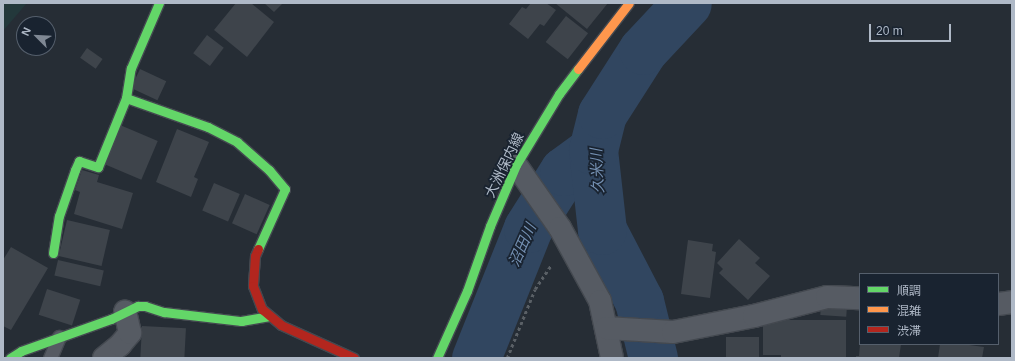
<!DOCTYPE html>
<meta charset="utf-8">
<style>
body{margin:0}
#map{position:relative;width:1015px;height:361px;overflow:hidden;background:#262d35;font-family:Arial,"Noto Sans JP",sans-serif}
div>[style]{position:absolute}
[style*='--x']{left:calc(var(--x)*1px);top:calc(var(--y)*1px);width:calc(var(--w)*1px);rotate:calc(var(--a)*1deg)}
.green>*{inset:0;background:#23383b}
.river>*{height:49px;margin:-24.5px;padding:0 24.5px;transform-origin:24.5px;border-radius:24.5px;background:#314660}
.building>*{inset:0;background:#3e444b;transform-origin:0 0}
.path>*{height:2.5px;margin-top:-1.25px;transform-origin:0;background:repeating-linear-gradient(90deg,#5a6066 0 3px,transparent 0 6px)}
.roads{filter:drop-shadow(1px 0 #444950) drop-shadow(-1px 0 #444950) drop-shadow(0 1px #444950) drop-shadow(0 -1px #444950)}
.lane>*{height:13px;margin:-6.5px;padding:0 6.5px;transform-origin:6.5px;border-radius:6.5px;background:#565b63}
.street>*{height:22px;margin:-11px;padding:0 11px;transform-origin:11px;border-radius:11px;background:#565b63}
.fast>*{height:9px;margin:-4.5px;padding:0 4.5px;transform-origin:4.5px;border-radius:4.5px;background:#63d668}
.slow>*{height:9px;margin:-4.5px;padding:0 4.5px;transform-origin:4.5px;border-radius:4.5px;background:#ff974d}
.jam>*{height:9px;margin:-4.5px;padding:0 4.5px;transform-origin:4.5px;border-radius:4.5px;background:#b3261e}
span{translate:-50% -50%;white-space:nowrap;text-align:center;line-height:1.15;-webkit-text-stroke:3.5px #192330;paint-order:stroke}
.street-label{font-size:14px;color:#afb9c7}
.water-label{font-size:15px;color:#7490b2;font-style:italic}
.frame{position:absolute;inset:0;border:4px solid #afb9c7;pointer-events:none}
.legend{position:absolute;left:859px;top:273px;width:140px;height:72px;box-sizing:border-box;background:#192330;border:1px solid #555f6c;margin:0;padding:5px 7px;list-style:none;font-size:12px;color:#afb9c7}
.legend li{display:flex;align-items:center;gap:8px;height:20px}
.legend b{width:20px;border:1px solid #555f6c}
.north{position:absolute;left:16px;top:16px;width:40px;height:40px;box-sizing:border-box;background:#192330;border:1px solid #555f6c;border-radius:50%;rotate:294deg;font-size:11px;font-weight:700;line-height:16px;text-align:center;color:#afb9c7}
.north::after{content:'';display:block;margin:auto;width:14px;height:18px;background:#7f8894;clip-path:polygon(50% 0,100% 100%,50% 72%,0 100%)}
.scale{position:absolute;left:869px;top:24px;width:82px;height:18px;box-sizing:border-box;border:2px solid #afb9c7;border-top:0;padding-left:5px;font-size:12px;line-height:14px;white-space:nowrap;color:#afb9c7;-webkit-text-stroke:3px #192330;paint-order:stroke}
</style>
<div id="map">
<div class="green">
<i style="clip-path:polygon(3px 3px,27px 3px,3px 31px)"></i>
</div>
<div class="river">
<i style="--x:476;--y:358;--w:140;--a:-68.2"></i>
<i style="--x:528;--y:228;--w:67;--a:-57.7"></i>
<i style="--x:564;--y:171;--w:36;--a:-36"></i>
<i style="--x:653;--y:358;--w:59;--a:-103.8"></i>
<i style="--x:639;--y:301;--w:80;--a:-117.5"></i>
<i style="--x:602;--y:230;--w:81;--a:-96.4"></i>
<i style="--x:593;--y:150;--w:37;--a:-76"></i>
<i style="--x:602;--y:114;--w:76;--a:-57.4"></i>
<i style="--x:643;--y:50;--w:64;--a:-46.9"></i>
</div>
<div class="building">
<i style="clip-path:polygon(236px 3px,251px 3px,274px 22px,247px 57px,214px 30px)"></i>
<i style="clip-path:polygon(264px 3px,283px 3px,274px 12px)"></i>
<i style="clip-path:polygon(531px 3px,546px 3px,556px 10px,544px 26px,540px 24px,528px 39px,509px 24px,522px 7px,526px 9px)"></i>
<i style="clip-path:polygon(555px 3px,608px 3px,587px 29px)"></i>
<i style="left:566px;top:16px;width:28px;height:33px;rotate:38deg"></i>
<i style="left:207px;top:35px;width:21px;height:23px;rotate:37deg"></i>
<i style="left:87px;top:48px;width:19px;height:12px;rotate:35deg"></i>
<i style="left:140px;top:69px;width:29px;height:21px;rotate:25deg"></i>
<i style="left:120px;top:125px;width:41px;height:42px;rotate:23deg"></i>
<i style="clip-path:polygon(177px 129px,209px 142px,194px 177px,198px 179px,191px 197px,156px 182px)"></i>
<i style="clip-path:polygon(82px 170px,99px 175px,97px 182px,133px 193px,122px 229px,74px 214px,80px 192px,75px 190px)"></i>
<i style="left:214px;top:183px;width:28px;height:30px;rotate:23deg"></i>
<i style="left:245px;top:194px;width:27px;height:32px;rotate:24deg"></i>
<i style="left:67px;top:220px;width:44px;height:37px;rotate:13deg"></i>
<i style="clip-path:polygon(739px 239px,760px 258px,755px 263px,770px 276px,748px 300px,719px 273px,723px 269px,717px 263px)"></i>
<i style="clip-path:polygon(688px 240px,713px 244px,712px 251px,716px 252px,710px 298px,681px 294px)"></i>
<i style="clip-path:polygon(11px 247px,48px 268px,11px 330px,3px 326px,3px 260px)"></i>
<i style="left:58px;top:260px;width:47px;height:16px;rotate:13deg"></i>
<i style="left:47px;top:289px;width:35px;height:27px;rotate:18deg"></i>
<i style="left:821px;top:305px;width:26px;height:10px;rotate:4deg"></i>
<i style="clip-path:polygon(763px 320px,846px 320px,846px 358px,781px 358px,781px 355px,763px 355px)"></i>
<i style="left:142px;top:326px;width:44px;height:32px;rotate:3deg"></i>
<i style="left:759px;top:337px;width:21px;height:33px;rotate:90deg"></i>
<i style="clip-path:polygon(860px 344px,901px 344px,899px 358px,856px 358px,856px 356px,859px 356px)"></i>
<i style="clip-path:polygon(940px 344px,962px 344px,984px 347px,982px 358px,938px 358px)"></i>
</div>
<div class="path">
<i style="--x:507;--y:358;--w:74;--a:-67.9"></i>
<i style="--x:535;--y:289;--w:29;--a:-56"></i>
</div>
<div class="roads">
<div class="lane">
<i style="--x:50;--y:358;--w:23;--a:-67"></i>
</div>
<div class="street">
<i style="--x:516;--y:165;--w:77;--a:55.1"></i>
<i style="--x:560;--y:228;--w:83;--a:61.3"></i>
<i style="--x:600;--y:301;--w:58;--a:78.1"></i>
<i style="--x:998;--y:304;--w:14;--a:-8"></i>
<i style="--x:606;--y:328;--w:67;--a:3.4"></i>
<i style="--x:673;--y:332;--w:83;--a:-11.2"></i>
<i style="--x:754;--y:316;--w:75;--a:-14.6"></i>
<i style="--x:827;--y:297;--w:33;--a:2"></i>
<i style="--x:104;--y:358;--w:21;--a:-39"></i>
<i style="--x:120;--y:345;--w:16;--a:-50"></i>
<i style="--x:130;--y:333;--w:22;--a:-103"></i>
</div>
<div class="fast">
<i style="--x:126;--y:98;--w:87;--a:19.5"></i>
<i style="--x:208;--y:127;--w:33;--a:27"></i>
<i style="--x:237;--y:142;--w:43;--a:41.2"></i>
<i style="--x:269;--y:170;--w:25;--a:50"></i>
<i style="--x:285;--y:189;--w:66;--a:114.2"></i>
<i style="--x:53;--y:253;--w:37;--a:-81"></i>
<i style="--x:59;--y:216;--w:49;--a:-70.8"></i>
<i style="--x:75;--y:170;--w:10;--a:-66"></i>
<i style="--x:79;--y:161;--w:20;--a:18"></i>
<i style="--x:98;--y:167;--w:74;--a:-67.9"></i>
<i style="--x:126;--y:98;--w:30;--a:-81"></i>
<i style="--x:131;--y:68;--w:71;--a:-66.7"></i>
<i style="--x:10;--y:358;--w:13;--a:-32"></i>
<i style="--x:21;--y:351;--w:96;--a:-19.6"></i>
<i style="--x:111;--y:319;--w:30;--a:-26"></i>
<i style="--x:138;--y:306;--w:7;--a:0"></i>
<i style="--x:145;--y:306;--w:20;--a:18"></i>
<i style="--x:164;--y:312;--w:78;--a:6.7"></i>
<i style="--x:241;--y:321;--w:29;--a:-10"></i>
<i style="--x:437;--y:358;--w:73;--a:-65.9"></i>
<i style="--x:467;--y:291;--w:69;--a:-70.5"></i>
<i style="--x:490;--y:226;--w:66;--a:-66.9"></i>
<i style="--x:516;--y:165;--w:83;--a:-58.8"></i>
<i style="--x:559;--y:94;--w:31;--a:-53"></i>
</div>
<div class="slow">
<i style="--x:578;--y:69;--w:83;--a:-52.3"></i>
</div>
<div class="jam">
<i style="--x:258;--y:249;--w:8;--a:113"></i>
<i style="--x:255;--y:256;--w:30;--a:94"></i>
<i style="--x:253;--y:286;--w:25;--a:69"></i>
<i style="--x:262;--y:309;--w:25;--a:40"></i>
<i style="--x:281;--y:325;--w:80;--a:24.3"></i>
</div>
</div>
<div class="street-label">
<span style="left:504px;top:165px;rotate:-64deg">大洲保内線</span>
</div>
<div class="water-label">
<span style="left:597px;top:171px;rotate:-93deg">久米川</span>
<span style="left:522px;top:245px;rotate:-66deg">沼田川</span>
</div>
<div class="frame"></div>
<ul class="legend">
<li><b style="height:5px;background:#63d668"></b>順調</li>
<li><b style="height:5px;background:#ff974d"></b>混雑</li>
<li><b style="height:5px;background:#b3261e"></b>渋滞</li>
</ul>
<div class="north">N</div>
<div class="scale">20 m</div>
</div>
